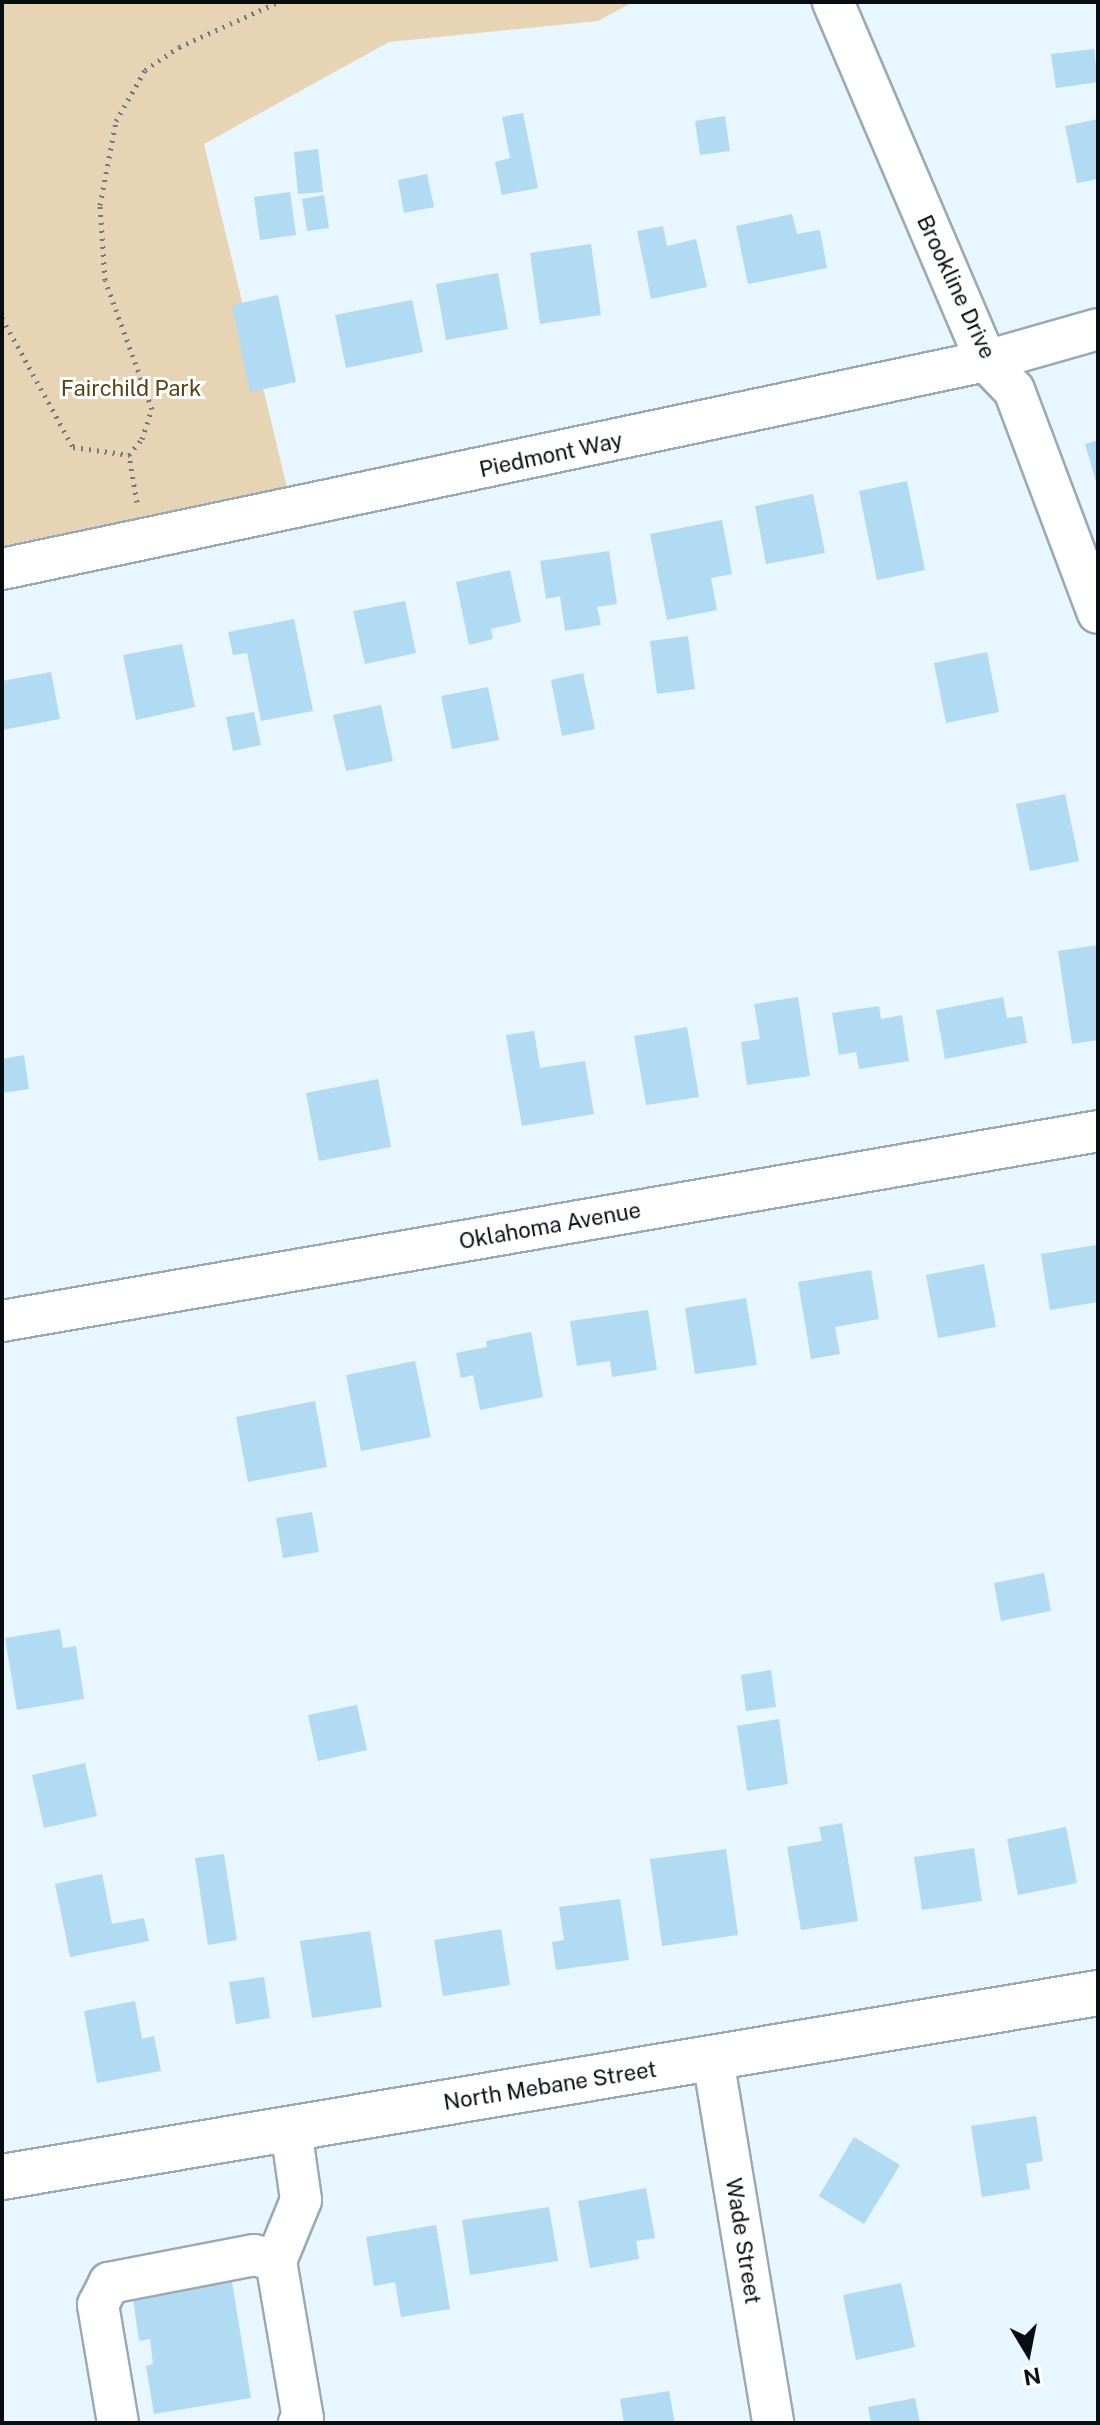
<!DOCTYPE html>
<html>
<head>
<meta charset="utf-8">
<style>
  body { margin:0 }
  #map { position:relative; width:1100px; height:2425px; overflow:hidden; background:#e8f6ff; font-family:"Public Sans",sans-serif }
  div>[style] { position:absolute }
  .green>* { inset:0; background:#e7d4b5 }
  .building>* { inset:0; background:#b1daf3 }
  .path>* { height:5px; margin-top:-2.5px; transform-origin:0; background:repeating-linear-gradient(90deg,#717a81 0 2px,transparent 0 8px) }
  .roads { filter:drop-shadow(2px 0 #99aab4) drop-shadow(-2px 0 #99aab4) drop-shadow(0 2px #99aab4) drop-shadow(0 -2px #99aab4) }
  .minor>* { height:40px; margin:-20px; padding:0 20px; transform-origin:20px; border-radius:20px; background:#fff }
  .major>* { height:44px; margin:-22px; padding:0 22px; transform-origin:22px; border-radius:22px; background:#fff }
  span { translate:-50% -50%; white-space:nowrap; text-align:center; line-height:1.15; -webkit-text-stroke:6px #fff; paint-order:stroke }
  .street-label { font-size:22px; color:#070d11 }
  .park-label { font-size:22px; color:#594115 }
  .frame { position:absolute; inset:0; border:4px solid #070d11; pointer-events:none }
  .north { position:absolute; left:988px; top:2313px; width:80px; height:80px; -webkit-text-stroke:6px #fff; paint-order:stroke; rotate:170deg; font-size:22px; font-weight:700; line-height:32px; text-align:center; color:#070d11 }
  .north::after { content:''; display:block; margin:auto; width:28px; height:36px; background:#070d11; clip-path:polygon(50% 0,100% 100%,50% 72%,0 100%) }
</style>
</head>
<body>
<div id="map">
  <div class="green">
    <div style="clip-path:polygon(2px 2px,633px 2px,598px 21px,389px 42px,204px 144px,287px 487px,2px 546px)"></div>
  </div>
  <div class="building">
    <div style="clip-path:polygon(1094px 49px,1098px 82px,1056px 88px,1051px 54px)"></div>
    <div style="clip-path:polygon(523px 113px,538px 188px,502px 195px,495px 162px,510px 158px,502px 117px)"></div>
    <div style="clip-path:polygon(725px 116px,730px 151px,700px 155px,695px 121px)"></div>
    <div style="clip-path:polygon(1098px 119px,1098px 179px,1077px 183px,1065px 126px)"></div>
    <div style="clip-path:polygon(318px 149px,323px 192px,298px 194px,294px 152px)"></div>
    <div style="clip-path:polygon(427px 174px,434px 207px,404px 213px,398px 180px)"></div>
    <div style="clip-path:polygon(290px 192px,296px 235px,260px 240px,254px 197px)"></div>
    <div style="clip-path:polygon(324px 195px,329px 228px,307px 231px,302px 199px)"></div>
    <div style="clip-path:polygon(792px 214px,797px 234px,820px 230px,827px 268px,748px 284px,736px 226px)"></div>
    <div style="clip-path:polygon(663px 226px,667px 246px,696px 239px,707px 287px,651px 299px,637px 231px)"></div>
    <div style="clip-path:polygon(591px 244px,601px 315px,540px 324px,530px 253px)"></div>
    <div style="clip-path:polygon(498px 273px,508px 329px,446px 340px,436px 284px)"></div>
    <div style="clip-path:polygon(278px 295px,296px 382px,250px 392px,232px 305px)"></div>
    <div style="clip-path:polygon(412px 300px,423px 352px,346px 368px,335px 315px)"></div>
    <div style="clip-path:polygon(1098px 440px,1098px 485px,1097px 485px,1085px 444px)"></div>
    <div style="clip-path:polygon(907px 481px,925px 570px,877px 580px,859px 491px)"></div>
    <div style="clip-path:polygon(813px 494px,825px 553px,766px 564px,755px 506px)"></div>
    <div style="clip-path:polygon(722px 520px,732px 574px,711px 578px,717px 610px,667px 620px,650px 534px)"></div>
    <div style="clip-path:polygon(609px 551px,617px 604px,597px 607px,601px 625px,565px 631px,560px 596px,546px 599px,540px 561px)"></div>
    <div style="clip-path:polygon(510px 570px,521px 622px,491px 629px,493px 639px,469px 645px,456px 582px)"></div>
    <div style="clip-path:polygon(405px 601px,416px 653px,365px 664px,353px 611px)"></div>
    <div style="clip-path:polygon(294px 619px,313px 711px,261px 721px,247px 653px,233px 655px,228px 632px)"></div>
    <div style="clip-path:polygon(688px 636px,695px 689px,657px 694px,650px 641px)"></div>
    <div style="clip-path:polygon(182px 644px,195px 707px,136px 720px,123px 655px)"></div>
    <div style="clip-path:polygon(987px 652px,999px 712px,946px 723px,934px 663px)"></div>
    <div style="clip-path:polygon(51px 672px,60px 719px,2px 730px,2px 681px)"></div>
    <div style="clip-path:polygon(583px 673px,595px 729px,562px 736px,551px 680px)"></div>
    <div style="clip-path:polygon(488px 687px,499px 740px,452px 749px,441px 696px)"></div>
    <div style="clip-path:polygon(381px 705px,393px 761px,346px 771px,333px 715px)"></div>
    <div style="clip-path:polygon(254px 712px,261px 745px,233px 751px,226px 717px)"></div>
    <div style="clip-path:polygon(1065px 794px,1079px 861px,1030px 871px,1016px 804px)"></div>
    <div style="clip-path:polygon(1098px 945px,1098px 1040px,1072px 1044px,1058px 951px)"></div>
    <div style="clip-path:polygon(798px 997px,810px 1076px,747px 1085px,741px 1042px,760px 1039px,754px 1004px)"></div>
    <div style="clip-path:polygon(1003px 997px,1007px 1018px,1022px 1016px,1027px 1043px,945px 1059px,936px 1010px)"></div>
    <div style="clip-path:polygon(879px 1006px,881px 1019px,902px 1015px,909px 1061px,859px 1069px,856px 1052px,839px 1055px,832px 1013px)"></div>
    <div style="clip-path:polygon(687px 1027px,699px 1097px,646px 1105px,634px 1036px)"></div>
    <div style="clip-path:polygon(534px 1031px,540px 1068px,585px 1061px,594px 1114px,522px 1126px,506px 1035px)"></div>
    <div style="clip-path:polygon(24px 1055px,29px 1089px,2px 1093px,2px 1059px)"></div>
    <div style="clip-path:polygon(378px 1079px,391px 1147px,319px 1161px,306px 1093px)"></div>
    <div style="clip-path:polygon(1096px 1245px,1098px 1302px,1050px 1310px,1041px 1254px)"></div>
    <div style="clip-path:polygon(984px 1264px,996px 1327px,938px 1338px,926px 1275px)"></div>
    <div style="clip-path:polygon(871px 1270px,879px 1319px,835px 1327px,840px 1354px,811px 1359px,798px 1282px)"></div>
    <div style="clip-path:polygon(746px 1298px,757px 1365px,695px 1374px,685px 1308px)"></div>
    <div style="clip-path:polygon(648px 1310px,657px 1370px,612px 1377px,610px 1361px,577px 1366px,570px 1321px)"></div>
    <div style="clip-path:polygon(531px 1332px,543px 1397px,480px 1410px,473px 1375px,461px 1378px,456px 1353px,487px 1347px,486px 1341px)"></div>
    <div style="clip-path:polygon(415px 1361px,431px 1437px,361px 1451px,346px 1375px)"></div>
    <div style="clip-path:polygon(315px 1401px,327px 1467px,248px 1482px,236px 1417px)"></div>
    <div style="clip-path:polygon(312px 1512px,319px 1552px,283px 1558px,276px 1518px)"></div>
    <div style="clip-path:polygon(1044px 1573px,1051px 1611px,1001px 1621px,994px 1583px)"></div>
    <div style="clip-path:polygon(60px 1629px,63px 1648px,76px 1646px,84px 1699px,17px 1710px,5px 1638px)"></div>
    <div style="clip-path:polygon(771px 1670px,776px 1707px,746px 1711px,741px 1675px)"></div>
    <div style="clip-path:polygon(357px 1705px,367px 1750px,318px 1761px,308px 1715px)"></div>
    <div style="clip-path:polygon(779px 1719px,788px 1784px,747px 1791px,737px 1726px)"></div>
    <div style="clip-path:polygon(85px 1763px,97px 1816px,44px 1828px,32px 1775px)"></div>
    <div style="clip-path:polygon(842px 1823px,858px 1921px,801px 1930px,787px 1847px,822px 1841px,819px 1827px)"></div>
    <div style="clip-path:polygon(1066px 1827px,1077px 1883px,1018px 1895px,1007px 1839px)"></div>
    <div style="clip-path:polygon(974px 1848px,982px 1901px,922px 1910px,914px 1857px)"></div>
    <div style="clip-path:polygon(726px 1849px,738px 1935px,662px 1946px,650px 1859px)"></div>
    <div style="clip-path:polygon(224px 1854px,237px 1940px,208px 1945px,195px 1858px)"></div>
    <div style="clip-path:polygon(102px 1874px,112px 1924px,144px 1918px,149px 1941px,70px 1957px,55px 1884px)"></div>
    <div style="clip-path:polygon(620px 1899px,629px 1960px,556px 1970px,552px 1942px,564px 1940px,559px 1907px)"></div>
    <div style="clip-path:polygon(501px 1929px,510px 1985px,443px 1996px,434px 1940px)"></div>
    <div style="clip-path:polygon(370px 1931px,382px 2007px,312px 2018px,300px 1941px)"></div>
    <div style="clip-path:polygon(264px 1977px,270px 2018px,236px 2024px,229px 1982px)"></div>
    <div style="clip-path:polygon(135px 2001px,142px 2039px,154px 2036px,161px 2071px,97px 2083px,84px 2011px)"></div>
    <div style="clip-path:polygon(1036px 2116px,1043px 2161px,1026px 2164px,1030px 2189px,982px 2197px,971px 2126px)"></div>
    <div style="clip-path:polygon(854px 2137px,900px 2165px,864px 2224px,819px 2196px)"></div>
    <div style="clip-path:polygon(646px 2188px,655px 2238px,636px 2241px,639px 2259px,590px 2268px,578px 2201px)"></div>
    <div style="clip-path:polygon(549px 2207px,558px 2261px,470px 2275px,462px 2220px)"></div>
    <div style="clip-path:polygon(436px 2225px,450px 2309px,401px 2317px,395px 2282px,374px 2286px,366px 2237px)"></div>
    <div style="clip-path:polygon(231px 2276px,251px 2398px,154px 2414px,146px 2366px,153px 2364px,150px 2339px,139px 2341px,132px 2292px)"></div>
    <div style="clip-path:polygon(901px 2283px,915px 2347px,856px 2360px,843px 2295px)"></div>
    <div style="clip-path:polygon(669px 2391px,675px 2423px,624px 2423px,620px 2399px)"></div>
    <div style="clip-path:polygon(915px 2398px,920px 2423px,871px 2423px,868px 2407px)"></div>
  </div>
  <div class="path">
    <div style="left:2px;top:318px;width:147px;rotate:61.2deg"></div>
    <div style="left:73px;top:447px;width:57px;rotate:8.1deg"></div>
    <div style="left:137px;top:502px;width:48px;rotate:-99.7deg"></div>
    <div style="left:129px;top:455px;width:21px;rotate:-51deg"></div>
    <div style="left:142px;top:439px;width:32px;rotate:-72deg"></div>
    <div style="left:152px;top:409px;width:137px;rotate:-110deg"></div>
    <div style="left:105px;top:280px;width:75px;rotate:-93.8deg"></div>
    <div style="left:100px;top:205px;width:86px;rotate:-79.2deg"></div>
    <div style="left:116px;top:121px;width:59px;rotate:-60.4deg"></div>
    <div style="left:145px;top:70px;width:41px;rotate:-34.1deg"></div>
    <div style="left:179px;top:47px;width:109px;rotate:-24.4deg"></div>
  </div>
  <div class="roads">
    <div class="minor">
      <div style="left:833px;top:2px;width:390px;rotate:66.9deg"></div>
      <div style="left:986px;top:361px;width:40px;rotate:46deg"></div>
      <div style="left:1014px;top:390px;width:238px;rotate:69.4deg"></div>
      <div style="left:2px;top:569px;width:1006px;rotate:-11.94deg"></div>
      <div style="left:986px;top:361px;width:116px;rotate:-15.9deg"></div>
      <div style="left:2px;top:1321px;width:1112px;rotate:-9.83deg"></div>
      <div style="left:713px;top:2059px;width:369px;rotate:80.6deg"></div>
      <div style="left:276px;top:2261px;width:66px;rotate:-67.7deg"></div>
      <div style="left:301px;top:2200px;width:72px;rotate:-98deg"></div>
      <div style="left:118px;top:2423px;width:120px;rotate:-99.6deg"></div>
      <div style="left:98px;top:2305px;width:25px;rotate:-63deg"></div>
      <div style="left:109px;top:2283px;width:148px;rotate:-10.9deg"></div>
      <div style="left:254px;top:2255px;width:23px;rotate:15deg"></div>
      <div style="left:276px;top:2261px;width:160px;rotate:80.3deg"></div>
      <div style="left:303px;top:2419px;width:6px;rotate:135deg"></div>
    </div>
    <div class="major">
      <div style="left:2px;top:2177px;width:1111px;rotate:-9.53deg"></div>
    </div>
  </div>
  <div class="street-label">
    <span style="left:956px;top:287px;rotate:65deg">Brookline Drive</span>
    <span style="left:551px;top:455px;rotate:-12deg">Piedmont Way</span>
    <span style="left:550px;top:1226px;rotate:-10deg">Oklahoma Avenue</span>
    <span style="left:550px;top:2086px;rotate:-9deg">North Mebane Street</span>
    <span style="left:743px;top:2241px;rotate:81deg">Wade Street</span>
  </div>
  <div class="park-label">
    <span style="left:131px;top:389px">Fairchild Park</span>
  </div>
  <div class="frame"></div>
  <div class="north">N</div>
</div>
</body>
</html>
